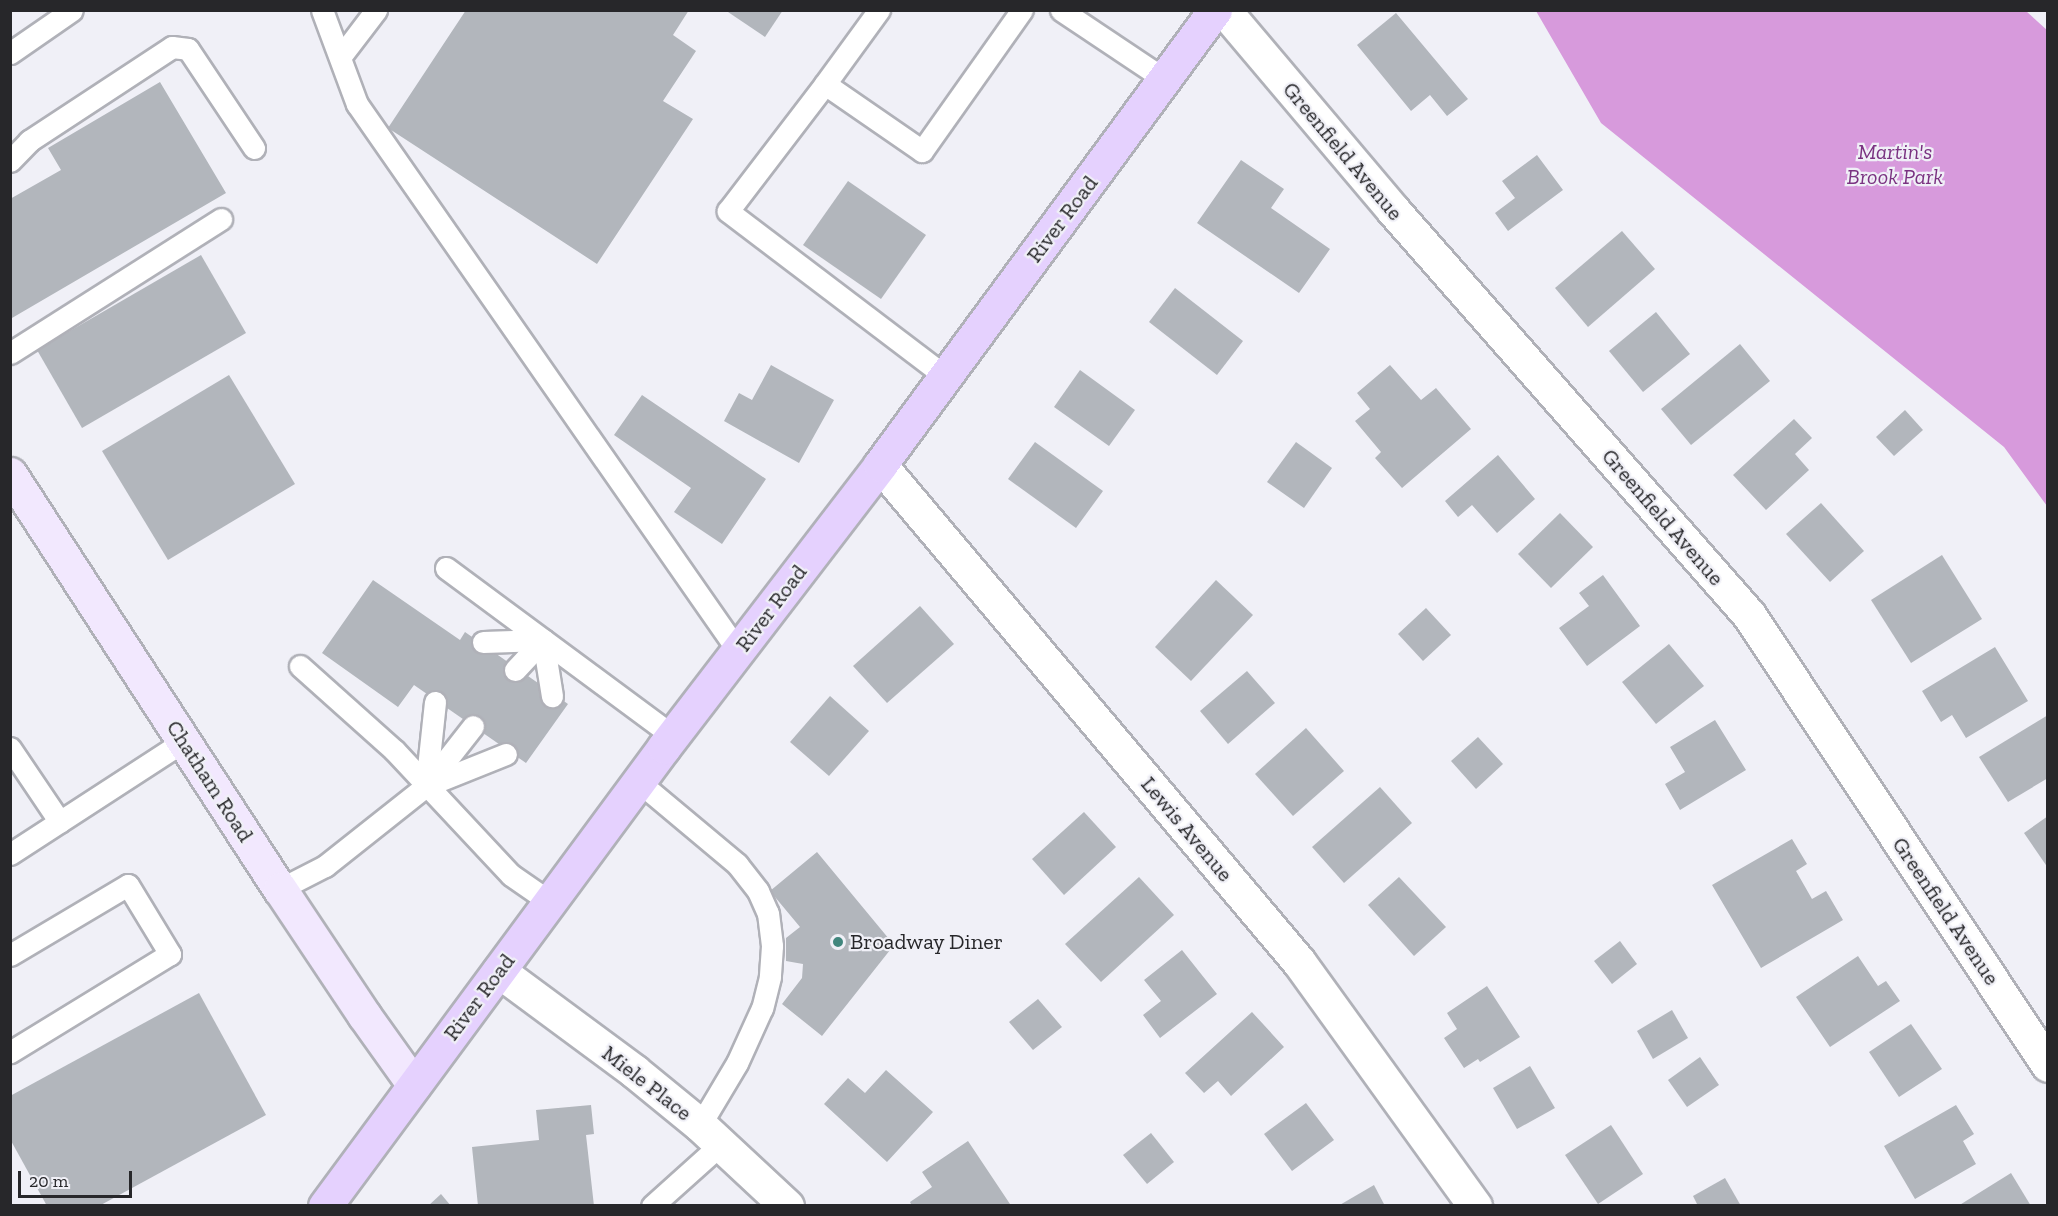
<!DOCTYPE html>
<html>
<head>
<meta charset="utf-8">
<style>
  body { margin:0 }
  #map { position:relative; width:2058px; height:1216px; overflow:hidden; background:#f0f0f7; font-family:"Zilla Slab",serif }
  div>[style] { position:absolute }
  .forest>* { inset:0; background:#d79adc }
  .building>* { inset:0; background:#b2b6bc }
  .roads { filter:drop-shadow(2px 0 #b0b1b8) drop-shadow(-2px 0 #b0b1b8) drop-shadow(0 2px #b0b1b8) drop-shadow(0 -2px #b0b1b8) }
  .lane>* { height:21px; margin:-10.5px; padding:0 10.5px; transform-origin:10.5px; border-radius:10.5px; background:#fff }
  .street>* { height:33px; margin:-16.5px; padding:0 16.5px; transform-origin:16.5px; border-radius:16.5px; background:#fff }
  .secondary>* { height:33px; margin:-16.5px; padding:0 16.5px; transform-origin:16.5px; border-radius:16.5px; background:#f2e8fe }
  .primary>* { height:33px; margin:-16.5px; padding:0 16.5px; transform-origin:16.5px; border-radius:16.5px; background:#e5d1fe }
  .dots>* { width:16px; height:16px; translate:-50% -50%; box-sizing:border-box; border:3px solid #f0f0f7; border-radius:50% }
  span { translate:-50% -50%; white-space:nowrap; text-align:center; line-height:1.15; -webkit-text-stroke:4.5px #f0f0f7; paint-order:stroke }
  .street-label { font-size:22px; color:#27272a }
  .park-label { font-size:22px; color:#7a3281; font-style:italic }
  .poi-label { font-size:22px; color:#27272a }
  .left { translate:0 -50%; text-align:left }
  .frame { position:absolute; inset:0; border:12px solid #27272a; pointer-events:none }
  .scale { position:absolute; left:18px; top:1171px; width:114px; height:27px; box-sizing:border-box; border:3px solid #27272a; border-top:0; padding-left:8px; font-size:18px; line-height:21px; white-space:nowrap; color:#27272a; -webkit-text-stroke:4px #f0f0f7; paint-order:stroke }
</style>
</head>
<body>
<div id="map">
  <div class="forest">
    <div style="clip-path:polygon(2026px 11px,2048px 31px,2047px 506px,2004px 447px,1601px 123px,1536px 11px)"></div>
  </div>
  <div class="building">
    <div style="clip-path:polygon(466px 10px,689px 10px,673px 35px,696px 51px,663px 101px,693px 119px,597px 264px,388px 128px)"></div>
    <div style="clip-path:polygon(725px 10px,783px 10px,765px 37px)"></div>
    <div style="clip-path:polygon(1396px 13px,1468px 99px,1447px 116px,1430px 95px,1411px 111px,1357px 45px)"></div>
    <div style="clip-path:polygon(160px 82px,226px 193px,12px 318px,10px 199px,61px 170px,48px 148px)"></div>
    <div style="clip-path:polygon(1537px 155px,1563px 190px,1508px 231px,1495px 213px,1515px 198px,1502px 181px)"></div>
    <div style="clip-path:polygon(1241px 160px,1284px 189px,1271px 208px,1330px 249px,1299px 293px,1197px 223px)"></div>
    <div style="clip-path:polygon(848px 181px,926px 235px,881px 299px,803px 245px)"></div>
    <div style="clip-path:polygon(1622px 231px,1655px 269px,1588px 327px,1555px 288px)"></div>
    <div style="clip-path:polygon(201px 255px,246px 333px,82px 428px,37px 350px)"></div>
    <div style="clip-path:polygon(1175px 288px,1243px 341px,1217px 375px,1149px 322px)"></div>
    <div style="clip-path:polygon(1656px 312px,1690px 354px,1643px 392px,1609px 351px)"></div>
    <div style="clip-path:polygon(1740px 344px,1770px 381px,1691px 445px,1661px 409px)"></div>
    <div style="clip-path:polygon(771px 365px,834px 400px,799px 463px,724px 421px,739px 393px,752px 400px)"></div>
    <div style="clip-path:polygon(1390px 365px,1421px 400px,1436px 388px,1471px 429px,1402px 488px,1375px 458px,1381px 452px,1355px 421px,1370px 409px,1357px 393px)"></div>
    <div style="clip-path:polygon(1080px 370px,1135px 410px,1109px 446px,1054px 407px)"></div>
    <div style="clip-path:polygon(229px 375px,295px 484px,168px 560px,102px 451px)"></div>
    <div style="clip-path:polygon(642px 395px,766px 479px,722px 544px,674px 512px,691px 488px,614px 435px)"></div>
    <div style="clip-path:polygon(1905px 410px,1923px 430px,1894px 456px,1876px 437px)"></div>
    <div style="clip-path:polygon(1794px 419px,1812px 438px,1795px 454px,1809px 470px,1766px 510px,1733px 475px)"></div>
    <div style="clip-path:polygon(1035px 442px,1103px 491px,1076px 528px,1008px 479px)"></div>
    <div style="clip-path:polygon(1296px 442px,1332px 468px,1304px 508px,1267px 482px)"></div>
    <div style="clip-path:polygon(1498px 455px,1535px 499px,1497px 533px,1472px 505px,1458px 517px,1445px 501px)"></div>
    <div style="clip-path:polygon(1821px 503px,1864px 551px,1830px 582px,1786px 534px)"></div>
    <div style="clip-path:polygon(1560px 513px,1593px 547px,1551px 588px,1518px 554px)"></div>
    <div style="clip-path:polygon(1942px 555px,1982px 619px,1911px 663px,1871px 600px)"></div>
    <div style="clip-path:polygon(1603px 575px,1640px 626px,1587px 666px,1559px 628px,1589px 606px,1579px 593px)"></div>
    <div style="clip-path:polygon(373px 580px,460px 640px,465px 632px,568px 704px,526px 763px,414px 685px,398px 707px,322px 653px)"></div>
    <div style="clip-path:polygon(1216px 580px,1253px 615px,1191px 681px,1155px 647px)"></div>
    <div style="clip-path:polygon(920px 606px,954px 644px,887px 703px,853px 666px)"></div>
    <div style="clip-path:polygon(1426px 608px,1451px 635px,1423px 661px,1398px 634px)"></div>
    <div style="clip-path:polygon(1669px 644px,1704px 686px,1656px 724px,1622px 682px)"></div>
    <div style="clip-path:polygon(1995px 647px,2028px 701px,1966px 738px,1952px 715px,1941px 722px,1922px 691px)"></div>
    <div style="clip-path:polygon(1247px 671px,1275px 703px,1228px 744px,1200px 711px)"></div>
    <div style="clip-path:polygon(830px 696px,869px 731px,829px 776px,790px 742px)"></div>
    <div style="clip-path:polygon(2048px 715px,2048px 778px,2008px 802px,1979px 757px)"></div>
    <div style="clip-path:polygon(1715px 720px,1746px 770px,1680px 810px,1665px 784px,1685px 772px,1670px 747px)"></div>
    <div style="clip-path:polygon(1306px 728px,1344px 771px,1293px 816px,1255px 774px)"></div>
    <div style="clip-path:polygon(1478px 737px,1503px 764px,1476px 789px,1451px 761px)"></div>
    <div style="clip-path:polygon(1380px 787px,1412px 823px,1344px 883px,1312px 847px)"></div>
    <div style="clip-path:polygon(1084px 812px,1116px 847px,1064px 895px,1032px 859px)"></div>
    <div style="clip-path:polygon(2048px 816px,2048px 868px,2024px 833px)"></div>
    <div style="clip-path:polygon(1792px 839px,1807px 864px,1796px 871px,1812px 899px,1826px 891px,1843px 920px,1761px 968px,1712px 885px)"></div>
    <div style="clip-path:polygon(817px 852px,894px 945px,822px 1036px,782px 1004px,802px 978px,803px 964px,786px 961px,786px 938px,800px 927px,770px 891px)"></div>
    <div style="clip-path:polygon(1139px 877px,1174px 915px,1101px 982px,1065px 944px)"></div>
    <div style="clip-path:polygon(1399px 877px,1446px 927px,1414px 956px,1368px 905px)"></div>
    <div style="clip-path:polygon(1620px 941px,1637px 964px,1612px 984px,1594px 961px)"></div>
    <div style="clip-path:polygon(1182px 950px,1217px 994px,1160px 1038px,1143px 1015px,1161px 1001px,1144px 980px)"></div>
    <div style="clip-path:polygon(1858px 956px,1878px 986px,1886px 981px,1900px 1001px,1830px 1047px,1796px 997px)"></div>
    <div style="clip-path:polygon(1487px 986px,1520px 1037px,1480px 1062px,1478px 1059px,1464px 1068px,1444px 1038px,1457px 1029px,1447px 1013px)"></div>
    <div style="clip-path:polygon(199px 993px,266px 1115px,99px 1206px,47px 1206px,10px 1139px,10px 1096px)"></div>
    <div style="clip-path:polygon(1038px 999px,1062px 1027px,1033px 1050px,1009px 1022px)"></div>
    <div style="clip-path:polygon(1672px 1010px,1688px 1038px,1653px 1059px,1637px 1031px)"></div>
    <div style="clip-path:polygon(1252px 1012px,1284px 1047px,1231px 1096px,1218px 1081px,1204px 1093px,1185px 1073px)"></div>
    <div style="clip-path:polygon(1911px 1024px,1942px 1069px,1899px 1097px,1869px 1052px)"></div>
    <div style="clip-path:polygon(1700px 1057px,1719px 1085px,1687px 1107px,1668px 1080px)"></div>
    <div style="clip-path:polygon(1530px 1066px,1555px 1108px,1517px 1129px,1493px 1088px)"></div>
    <div style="clip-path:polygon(886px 1070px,933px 1112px,887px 1162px,824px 1104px,848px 1078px,865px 1093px)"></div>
    <div style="clip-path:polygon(1306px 1103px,1334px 1140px,1292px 1171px,1264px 1134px)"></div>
    <div style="clip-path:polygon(591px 1105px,594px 1134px,586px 1135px,594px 1206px,478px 1206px,472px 1147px,539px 1140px,536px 1110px)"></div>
    <div style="clip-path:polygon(1956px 1105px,1974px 1134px,1963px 1141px,1976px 1164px,1915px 1199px,1884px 1146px)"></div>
    <div style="clip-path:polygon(1611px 1125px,1643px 1174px,1598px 1204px,1565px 1155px)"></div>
    <div style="clip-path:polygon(1151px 1133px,1174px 1162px,1147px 1184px,1123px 1155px)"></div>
    <div style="clip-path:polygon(968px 1141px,1010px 1204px,912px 1206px,910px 1202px,932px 1187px,922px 1172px)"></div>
    <div style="clip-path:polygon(2011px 1173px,2031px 1206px,1958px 1206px)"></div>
    <div style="clip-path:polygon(1725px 1178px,1741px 1206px,1698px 1206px,1693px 1196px)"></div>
    <div style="clip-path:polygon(1374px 1185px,1385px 1206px,1338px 1206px)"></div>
    <div style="clip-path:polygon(441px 1194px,451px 1206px,428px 1206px)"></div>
  </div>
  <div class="roads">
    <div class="lane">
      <div style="left:322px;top:10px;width:100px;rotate:69.6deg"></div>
      <div style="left:357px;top:104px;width:667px;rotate:55.14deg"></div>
      <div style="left:1061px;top:10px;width:124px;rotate:33.8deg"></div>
      <div style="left:10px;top:53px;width:75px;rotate:-34.7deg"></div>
      <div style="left:341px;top:56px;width:58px;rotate:-52.7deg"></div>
      <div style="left:825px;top:84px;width:92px;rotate:-53.9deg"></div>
      <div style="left:10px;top:161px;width:28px;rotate:-46deg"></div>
      <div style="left:29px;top:141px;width:171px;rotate:-33.3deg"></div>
      <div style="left:172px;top:47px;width:16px;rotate:7deg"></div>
      <div style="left:188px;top:49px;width:119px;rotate:56.3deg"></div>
      <div style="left:10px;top:353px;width:250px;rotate:-32.4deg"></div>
      <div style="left:945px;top:376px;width:273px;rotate:-142.8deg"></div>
      <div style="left:728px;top:211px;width:160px;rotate:-52.6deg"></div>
      <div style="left:825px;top:84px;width:118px;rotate:34.6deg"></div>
      <div style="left:922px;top:151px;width:173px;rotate:-54.7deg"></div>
      <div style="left:446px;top:568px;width:282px;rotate:36.5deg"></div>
      <div style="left:483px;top:642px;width:60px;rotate:-1.9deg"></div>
      <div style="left:543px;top:640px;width:57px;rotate:80.9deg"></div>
      <div style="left:300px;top:666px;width:126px;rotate:41.8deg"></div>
      <div style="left:394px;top:750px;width:171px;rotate:46.9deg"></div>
      <div style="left:511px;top:875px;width:47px;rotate:34.7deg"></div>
      <div style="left:515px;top:670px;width:41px;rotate:-47deg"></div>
      <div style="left:435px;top:702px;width:84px;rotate:96.1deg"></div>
      <div style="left:426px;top:786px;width:86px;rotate:-21.8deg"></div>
      <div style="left:10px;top:748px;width:89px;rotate:56deg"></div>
      <div style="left:639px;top:782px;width:128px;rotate:39.9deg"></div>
      <div style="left:737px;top:864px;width:34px;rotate:52deg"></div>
      <div style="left:758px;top:891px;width:24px;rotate:66deg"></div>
      <div style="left:768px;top:913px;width:33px;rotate:83deg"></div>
      <div style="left:772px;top:946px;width:31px;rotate:94deg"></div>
      <div style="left:770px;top:977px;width:32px;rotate:104deg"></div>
      <div style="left:762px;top:1008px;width:60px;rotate:114.4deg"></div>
      <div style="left:737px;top:1063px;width:72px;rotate:120.8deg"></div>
      <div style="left:10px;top:854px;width:207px;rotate:-33deg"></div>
      <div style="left:280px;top:889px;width:51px;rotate:-27.1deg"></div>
      <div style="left:325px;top:866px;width:129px;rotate:-38.4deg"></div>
      <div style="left:426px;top:786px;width:76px;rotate:-51.9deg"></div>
      <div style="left:10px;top:955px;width:137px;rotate:-30.7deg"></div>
      <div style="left:128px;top:885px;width:81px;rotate:58.7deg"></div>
      <div style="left:170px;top:954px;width:188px;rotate:148.5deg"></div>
      <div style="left:652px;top:1206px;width:93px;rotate:-41.9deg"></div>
    </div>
    <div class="street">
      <div style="left:1224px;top:10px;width:262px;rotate:49.8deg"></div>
      <div style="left:1393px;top:210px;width:539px;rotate:48.68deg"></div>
      <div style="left:1749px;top:615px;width:540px;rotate:56.4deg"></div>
      <div style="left:880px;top:465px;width:650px;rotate:49.87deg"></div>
      <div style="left:1299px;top:962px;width:301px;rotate:54.2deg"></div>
      <div style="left:499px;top:971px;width:168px;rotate:36.5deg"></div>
      <div style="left:634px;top:1071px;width:85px;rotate:39.3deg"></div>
      <div style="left:700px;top:1125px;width:119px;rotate:43deg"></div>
    </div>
    <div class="secondary">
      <div style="left:10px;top:474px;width:495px;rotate:57deg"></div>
      <div style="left:280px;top:889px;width:151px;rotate:56.3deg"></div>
      <div style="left:364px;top:1015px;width:86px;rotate:54.5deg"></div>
    </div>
    <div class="primary">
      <div style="left:325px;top:1206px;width:571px;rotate:-53.55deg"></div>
      <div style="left:664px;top:747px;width:355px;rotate:-52.5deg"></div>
      <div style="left:880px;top:465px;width:565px;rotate:-53.64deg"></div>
    </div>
  </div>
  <div class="dots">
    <div style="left:838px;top:942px;background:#41867d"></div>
  </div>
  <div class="street-label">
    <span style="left:1343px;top:151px;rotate:50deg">Greenfield Avenue</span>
    <span style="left:1062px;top:219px;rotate:-53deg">River Road</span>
    <span style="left:1663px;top:517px;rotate:49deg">Greenfield Avenue</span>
    <span style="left:771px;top:608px;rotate:-53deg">River Road</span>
    <span style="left:210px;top:781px;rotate:57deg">Chatham Road</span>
    <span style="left:1187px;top:829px;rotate:50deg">Lewis Avenue</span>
    <span style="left:1946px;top:911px;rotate:56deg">Greenfield Avenue</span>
    <span style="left:479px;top:997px;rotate:-53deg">River Road</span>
    <span style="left:647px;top:1083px;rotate:38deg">Miele Place</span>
  </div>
  <div class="park-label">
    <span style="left:1895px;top:164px">Martin's<br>Brook Park</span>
  </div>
  <div class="poi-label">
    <span class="left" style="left:850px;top:942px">Broadway Diner</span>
  </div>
  <div class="frame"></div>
  <div class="scale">20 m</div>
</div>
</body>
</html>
